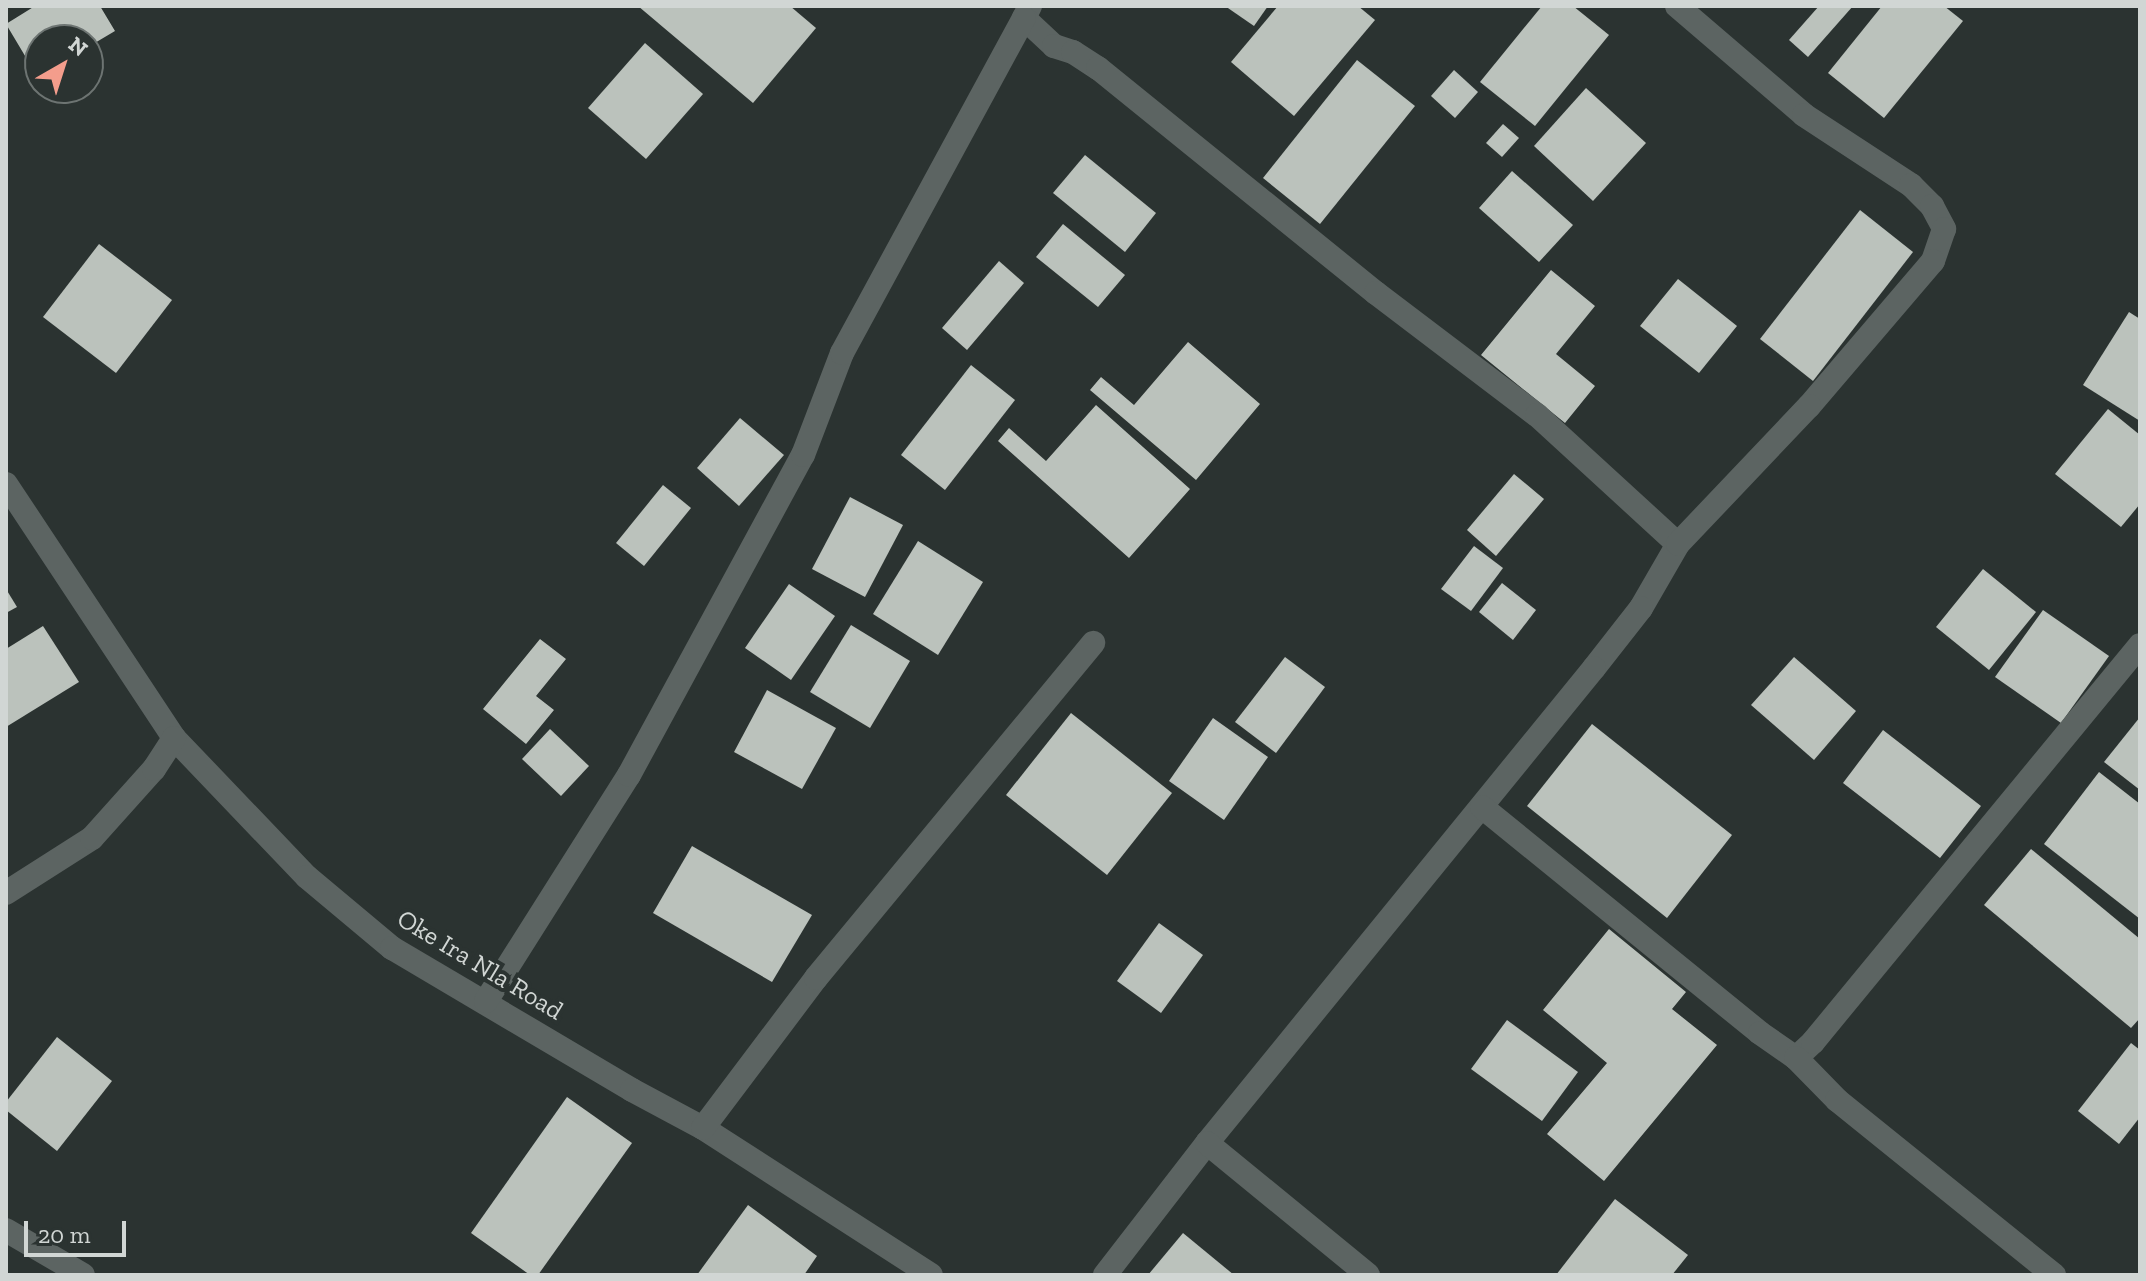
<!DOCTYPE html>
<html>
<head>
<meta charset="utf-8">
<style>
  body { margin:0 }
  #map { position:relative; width:2146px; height:1281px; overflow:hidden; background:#2b3331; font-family:"Zilla Slab",serif }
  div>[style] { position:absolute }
  .building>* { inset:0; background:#bbc2bc }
  .minor>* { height:24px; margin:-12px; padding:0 12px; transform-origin:12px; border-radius:12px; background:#5c6462 }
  span { translate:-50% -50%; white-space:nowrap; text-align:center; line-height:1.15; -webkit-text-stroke:8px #2b3331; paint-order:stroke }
  .street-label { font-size:26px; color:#d1d6d4 }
  .frame { position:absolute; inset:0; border:8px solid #d1d6d4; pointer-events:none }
  .north { position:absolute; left:24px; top:24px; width:80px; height:80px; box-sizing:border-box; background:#2b3331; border:2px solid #6d7472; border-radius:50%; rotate:39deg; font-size:22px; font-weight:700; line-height:32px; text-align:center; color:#d1d6d4 }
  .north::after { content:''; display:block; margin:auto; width:28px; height:36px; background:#f49d8c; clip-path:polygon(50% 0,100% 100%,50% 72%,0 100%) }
  .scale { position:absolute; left:24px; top:1221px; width:102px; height:36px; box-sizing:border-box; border:4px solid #d1d6d4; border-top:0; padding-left:10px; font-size:24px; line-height:28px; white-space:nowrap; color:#d1d6d4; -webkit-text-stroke:6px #2b3331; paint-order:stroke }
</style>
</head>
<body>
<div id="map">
  <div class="building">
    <div style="clip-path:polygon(35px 6px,100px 6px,115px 31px,88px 47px,88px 40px,40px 40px,40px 74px,37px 76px,6px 24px)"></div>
    <div style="clip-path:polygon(638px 6px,790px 6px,816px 28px,753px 103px)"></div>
    <div style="clip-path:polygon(1225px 6px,1268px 6px,1254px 26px)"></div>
    <div style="clip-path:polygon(1278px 6px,1358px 6px,1375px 20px,1294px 116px,1231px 62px)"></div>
    <div style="clip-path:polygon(1542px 6px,1573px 6px,1609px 35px,1535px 126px,1480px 82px)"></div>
    <div style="clip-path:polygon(1819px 6px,1853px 6px,1808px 57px,1789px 40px)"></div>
    <div style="clip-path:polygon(1882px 6px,1944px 6px,1963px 21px,1884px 118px,1828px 73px)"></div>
    <div style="clip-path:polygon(645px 43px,703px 94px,646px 159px,588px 108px)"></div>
    <div style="clip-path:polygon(1357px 60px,1415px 106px,1320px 224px,1263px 178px)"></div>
    <div style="clip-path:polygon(1454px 70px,1478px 92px,1455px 118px,1431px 96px)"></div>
    <div style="clip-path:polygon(1586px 88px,1646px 143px,1593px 201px,1534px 146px)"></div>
    <div style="clip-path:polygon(1503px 124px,1519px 138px,1502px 157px,1486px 143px)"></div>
    <div style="clip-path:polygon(1085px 155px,1156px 213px,1125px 252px,1053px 193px)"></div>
    <div style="clip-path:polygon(1512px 171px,1573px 225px,1539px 262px,1479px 208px)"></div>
    <div style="clip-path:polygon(1860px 210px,1913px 252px,1813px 381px,1760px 339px)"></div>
    <div style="clip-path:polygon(1063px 224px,1125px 275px,1098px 307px,1036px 257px)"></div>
    <div style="clip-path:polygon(99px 244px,172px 300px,116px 373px,43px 317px)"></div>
    <div style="clip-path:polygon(999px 261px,1024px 283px,967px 350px,942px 328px)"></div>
    <div style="clip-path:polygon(1551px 270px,1595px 306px,1556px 354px,1595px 386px,1565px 423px,1481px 355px)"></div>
    <div style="clip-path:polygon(1678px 279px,1737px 326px,1699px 373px,1640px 326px)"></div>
    <div style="clip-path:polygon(2129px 312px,2140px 319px,2140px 421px,2083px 385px)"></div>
    <div style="clip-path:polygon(1188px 342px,1260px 404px,1196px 480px,1090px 390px,1101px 377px,1134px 405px)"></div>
    <div style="clip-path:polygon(971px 365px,1015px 400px,945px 490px,901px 455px)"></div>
    <div style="clip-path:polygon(1096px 405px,1190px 489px,1129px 558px,998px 441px,1009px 428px,1046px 461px)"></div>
    <div style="clip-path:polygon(2108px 409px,2140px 435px,2140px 504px,2121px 527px,2055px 474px)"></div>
    <div style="clip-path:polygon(740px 418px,784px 455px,739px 506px,697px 468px)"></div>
    <div style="clip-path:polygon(1514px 474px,1544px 499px,1496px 556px,1467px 530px)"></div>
    <div style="clip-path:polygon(663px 485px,691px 508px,644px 566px,616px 543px)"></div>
    <div style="clip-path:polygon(850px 497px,903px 525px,865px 597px,812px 569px)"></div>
    <div style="clip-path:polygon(918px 541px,983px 582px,938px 655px,873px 614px)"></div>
    <div style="clip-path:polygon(1474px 546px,1503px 568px,1471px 611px,1441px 589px)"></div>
    <div style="clip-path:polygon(1983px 569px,2036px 612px,1989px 670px,1936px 627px)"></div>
    <div style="clip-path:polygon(1502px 583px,1536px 610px,1513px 640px,1479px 612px)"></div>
    <div style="clip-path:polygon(789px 584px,835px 616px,791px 680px,745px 648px)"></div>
    <div style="clip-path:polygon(6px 589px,17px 607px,6px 613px)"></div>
    <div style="clip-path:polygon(2043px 610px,2109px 656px,2061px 723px,1995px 677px)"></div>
    <div style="clip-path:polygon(851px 625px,910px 661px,870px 728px,810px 692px)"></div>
    <div style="clip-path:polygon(43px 626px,79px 682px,6px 727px,6px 649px)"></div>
    <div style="clip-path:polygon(540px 639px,566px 659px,536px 696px,554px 710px,526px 744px,483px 709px)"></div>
    <div style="clip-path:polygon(1285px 657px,1325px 687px,1276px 753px,1235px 722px)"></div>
    <div style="clip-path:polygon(1794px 657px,1856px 711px,1814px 760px,1751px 705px)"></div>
    <div style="clip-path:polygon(767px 690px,836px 728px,802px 789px,734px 752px)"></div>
    <div style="clip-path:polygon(1071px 713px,1172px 793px,1107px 875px,1006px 795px)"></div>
    <div style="clip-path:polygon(2140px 717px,2140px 790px,2104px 762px)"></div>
    <div style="clip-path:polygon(1213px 718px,1268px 757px,1224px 820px,1169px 781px)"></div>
    <div style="clip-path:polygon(1592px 724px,1732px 835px,1667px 918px,1527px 806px)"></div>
    <div style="clip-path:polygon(550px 729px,589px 766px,561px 796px,522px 759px)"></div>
    <div style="clip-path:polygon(1883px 730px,1981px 806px,1940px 858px,1843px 783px)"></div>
    <div style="clip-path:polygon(2099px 772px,2140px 804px,2140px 919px,2044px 844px)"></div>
    <div style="clip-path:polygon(692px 846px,812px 915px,772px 982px,653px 913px)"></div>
    <div style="clip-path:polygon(2031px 849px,2140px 939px,2140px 1018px,2131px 1028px,1984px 905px)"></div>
    <div style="clip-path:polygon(1159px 923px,1203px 955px,1161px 1013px,1117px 981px)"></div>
    <div style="clip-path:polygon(1609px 929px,1686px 992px,1672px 1009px,1717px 1045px,1604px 1181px,1547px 1134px,1607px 1063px,1543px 1010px)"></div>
    <div style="clip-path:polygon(1507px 1020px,1578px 1072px,1542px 1121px,1471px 1069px)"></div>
    <div style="clip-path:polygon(57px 1037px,112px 1081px,57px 1151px,6px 1110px,6px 1102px)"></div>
    <div style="clip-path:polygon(2131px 1043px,2140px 1050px,2140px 1117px,2119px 1144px,2078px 1111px)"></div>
    <div style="clip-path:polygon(567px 1097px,632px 1143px,538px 1275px,530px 1275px,471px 1233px)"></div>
    <div style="clip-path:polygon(1615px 1199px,1688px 1255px,1672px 1275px,1556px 1275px)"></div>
    <div style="clip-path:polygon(748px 1205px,817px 1256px,804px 1275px,697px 1275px)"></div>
    <div style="clip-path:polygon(1183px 1233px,1234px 1275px,1148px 1275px)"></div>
  </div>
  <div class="minor">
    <div style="left:1030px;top:6px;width:13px;rotate:117deg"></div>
    <div style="left:1024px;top:18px;width:41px;rotate:43deg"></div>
    <div style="left:1054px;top:46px;width:20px;rotate:18deg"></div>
    <div style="left:1073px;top:52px;width:30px;rotate:33deg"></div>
    <div style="left:1098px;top:68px;width:358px;rotate:39deg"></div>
    <div style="left:1376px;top:293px;width:202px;rotate:37.2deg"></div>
    <div style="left:1537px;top:415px;width:191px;rotate:42.5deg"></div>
    <div style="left:1678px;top:544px;width:74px;rotate:120deg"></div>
    <div style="left:1641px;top:608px;width:76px;rotate:128.1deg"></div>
    <div style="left:1594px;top:668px;width:613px;rotate:129.17deg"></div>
    <div style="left:1207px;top:1143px;width:167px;rotate:127.7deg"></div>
    <div style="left:1677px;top:6px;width:167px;rotate:40.6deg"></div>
    <div style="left:1804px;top:115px;width:128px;rotate:33.2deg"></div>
    <div style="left:1911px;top:185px;width:30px;rotate:45deg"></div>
    <div style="left:1932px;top:206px;width:26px;rotate:62deg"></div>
    <div style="left:1944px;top:229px;width:34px;rotate:109deg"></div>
    <div style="left:1933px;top:261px;width:191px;rotate:130.5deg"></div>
    <div style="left:1809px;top:406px;width:190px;rotate:133.5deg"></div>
    <div style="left:6px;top:484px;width:305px;rotate:56.5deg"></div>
    <div style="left:174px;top:738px;width:192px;rotate:46.3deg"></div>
    <div style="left:307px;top:877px;width:111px;rotate:39.9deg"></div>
    <div style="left:392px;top:948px;width:279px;rotate:30.6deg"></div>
    <div style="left:632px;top:1090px;width:81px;rotate:28.2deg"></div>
    <div style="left:703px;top:1128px;width:271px;rotate:32.8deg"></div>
    <div style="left:1482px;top:807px;width:358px;rotate:39.1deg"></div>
    <div style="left:1760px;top:1033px;width:44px;rotate:34.8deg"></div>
    <div style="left:1796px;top:1058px;width:23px;rotate:-43deg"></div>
    <div style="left:1813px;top:1042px;width:514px;rotate:-50.52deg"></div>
    <div style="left:6px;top:893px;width:102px;rotate:-32.6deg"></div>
    <div style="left:92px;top:838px;width:93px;rotate:-48.1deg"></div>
    <div style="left:154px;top:769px;width:37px;rotate:-57deg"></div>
    <div style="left:486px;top:1001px;width:267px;rotate:-57.7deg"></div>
    <div style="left:629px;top:775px;width:364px;rotate:-61.5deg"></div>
    <div style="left:803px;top:455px;width:109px;rotate:-69.1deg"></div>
    <div style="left:842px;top:353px;width:381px;rotate:-61.5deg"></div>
    <div style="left:1796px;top:1058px;width:59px;rotate:45.7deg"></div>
    <div style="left:1837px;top:1100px;width:279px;rotate:38.9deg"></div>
    <div style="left:703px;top:1128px;width:188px;rotate:-53deg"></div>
    <div style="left:816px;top:978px;width:435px;rotate:-50.4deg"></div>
    <div style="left:1207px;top:1143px;width:208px;rotate:39.3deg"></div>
    <div style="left:6px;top:1230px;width:89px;rotate:30.3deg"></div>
  </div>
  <div class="street-label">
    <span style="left:480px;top:965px;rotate:31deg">Oke Ira Nla Road</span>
  </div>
  <div class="frame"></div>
  <div class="north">N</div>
  <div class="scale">20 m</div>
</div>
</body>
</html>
